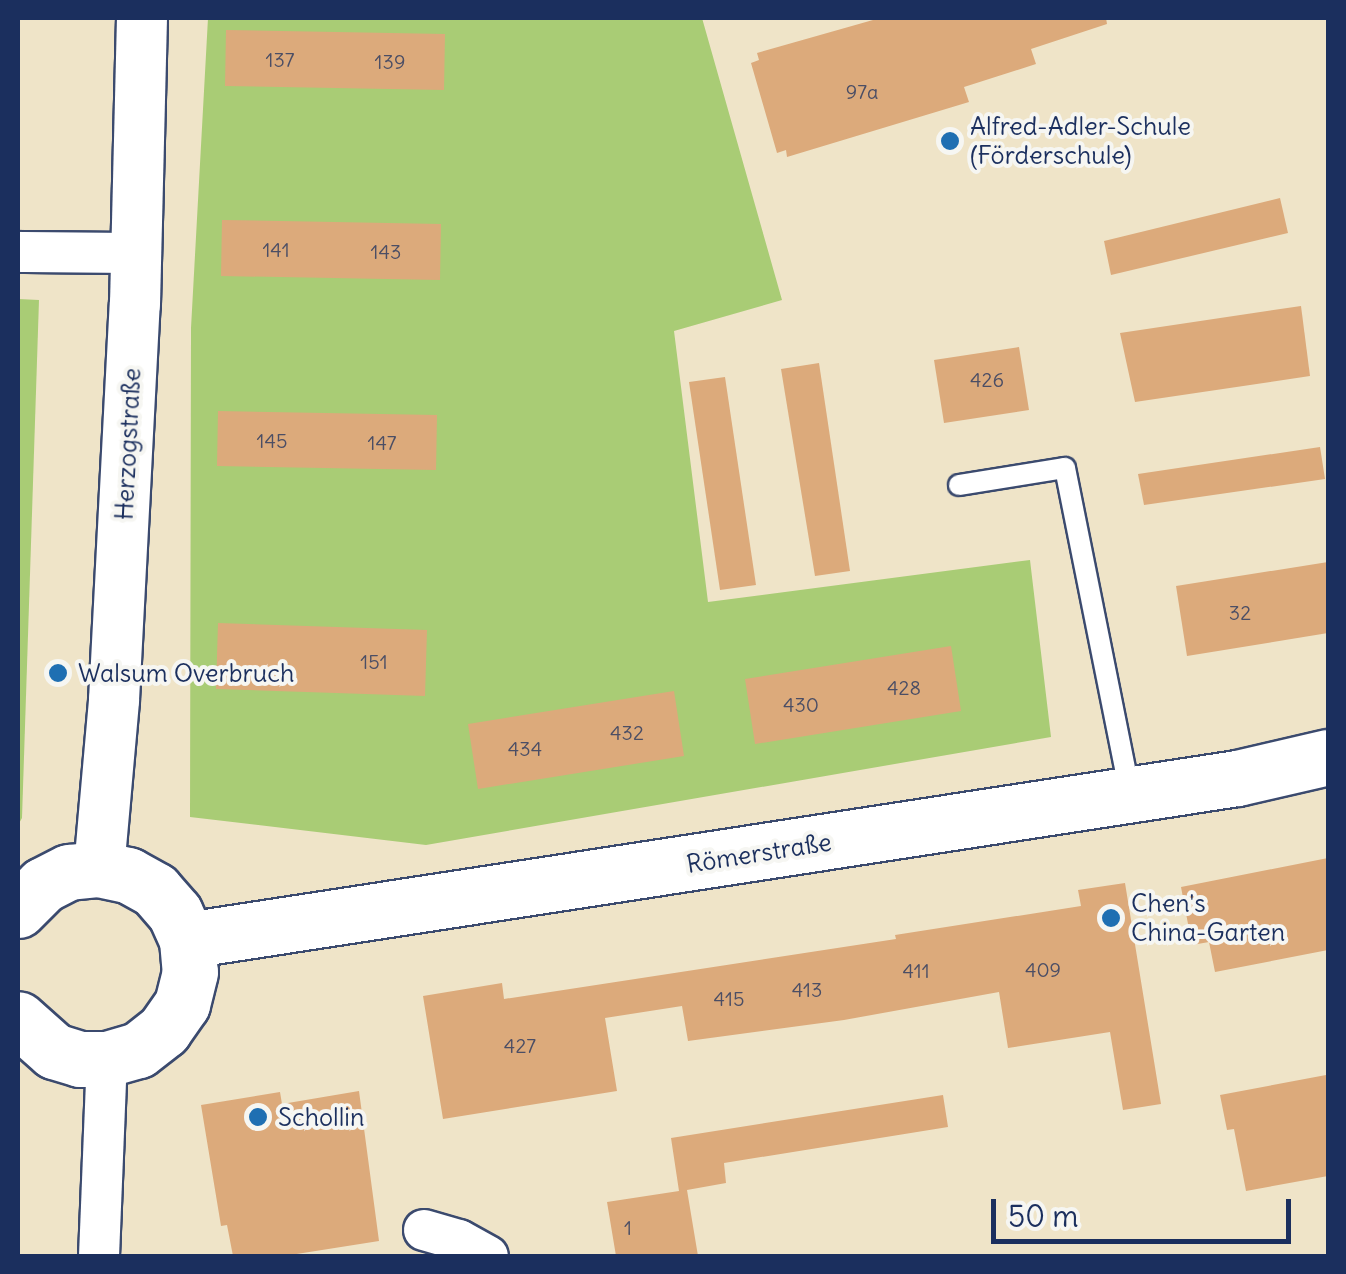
<!DOCTYPE html>
<html>
<head>
<meta charset="utf-8">
<style>
  body { margin:0 }
  #map { position:relative; width:1346px; height:1274px; overflow:hidden; background:#efe4c8; font-family:Delius,sans-serif }
  div>[style] { position:absolute }
  .green>* { inset:0; background:#a9cc75 }
  .building>* { inset:0; background:#dcaa7b }
  .roads { filter:drop-shadow(2px 0 #3b4a6e) drop-shadow(-2px 0 #3b4a6e) drop-shadow(0 2px #3b4a6e) drop-shadow(0 -2px #3b4a6e) }
  .service>* { height:20px; margin:-10px; padding:0 10px; transform-origin:10px; border-radius:10px; background:#fff }
  .minor>* { height:40px; margin:-20px; padding:0 20px; transform-origin:20px; border-radius:20px; background:#fff }
  .tertiary>* { height:50px; margin:-25px; padding:0 25px; transform-origin:25px; border-radius:25px; background:#fff }
  .secondary>* { height:55px; margin:-27.5px; padding:0 27.5px; transform-origin:27.5px; border-radius:27.5px; background:#fff }
  .dots>* { width:28px; height:28px; translate:-50% -50%; box-sizing:border-box; border:5px solid #f6f6f2; border-radius:50% }
  span { translate:-50% -50%; white-space:nowrap; text-align:center; line-height:1.15; -webkit-text-stroke:8px #f6f6f2; paint-order:stroke }
  .number-label { font-size:20px; color:#4b4e65 }
  .number-label span { -webkit-text-stroke-width:0 }
  .poi-label { font-size:25px; color:#1b2f5e }
  .left { translate:0 -50%; text-align:left }
  .street-label { font-size:25px; color:#1b2f5e }
  .frame { position:absolute; inset:0; border:20px solid #1b2f5e; pointer-events:none }
  .scale { position:absolute; left:991px; top:1199px; width:300px; height:45px; box-sizing:border-box; border:5px solid #1b2f5e; border-top:0; padding-left:12px; font-size:30px; line-height:35px; white-space:nowrap; color:#1b2f5e; -webkit-text-stroke:8px #f6f6f2; paint-order:stroke }
</style>
</head>
<body>
<div id="map">
  <div class="green">
    <div style="clip-path:polygon(208px 18px,702px 18px,782px 300px,674px 331px,708px 602px,1030px 560px,1051px 737px,426px 845px,190px 817px,191px 328px)"></div>
    <div style="clip-path:polygon(18px 299px,39px 300px,22px 818px,18px 825px)"></div>
  </div>
  <div class="building">
    <div style="clip-path:polygon(880px 18px,1106px 18px,1107px 24px,1031px 49px,1036px 64px,964px 87px,969px 102px,787px 157px,786px 150px,777px 153px,751px 63px,759px 60px,757px 53px)"></div>
    <div style="clip-path:polygon(226px 30px,445px 34px,444px 90px,225px 86px)"></div>
    <div style="clip-path:polygon(1280px 198px,1288px 233px,1111px 275px,1104px 241px)"></div>
    <div style="clip-path:polygon(222px 220px,441px 224px,440px 280px,221px 276px)"></div>
    <div style="clip-path:polygon(1301px 306px,1310px 376px,1135px 402px,1120px 333px)"></div>
    <div style="clip-path:polygon(1019px 347px,1029px 410px,944px 423px,934px 360px)"></div>
    <div style="clip-path:polygon(819px 363px,850px 571px,815px 576px,781px 369px)"></div>
    <div style="clip-path:polygon(725px 377px,756px 585px,720px 590px,689px 382px)"></div>
    <div style="clip-path:polygon(218px 411px,437px 415px,436px 470px,217px 466px)"></div>
    <div style="clip-path:polygon(1320px 447px,1325px 479px,1144px 505px,1138px 474px)"></div>
    <div style="clip-path:polygon(1328px 562px,1328px 633px,1187px 656px,1176px 586px)"></div>
    <div style="clip-path:polygon(218px 623px,427px 630px,425px 696px,216px 689px)"></div>
    <div style="clip-path:polygon(951px 646px,961px 711px,755px 744px,745px 679px)"></div>
    <div style="clip-path:polygon(674px 691px,684px 756px,478px 789px,468px 724px)"></div>
    <div style="clip-path:polygon(1328px 858px,1328px 950px,1215px 972px,1209px 942px,1192px 945px,1181px 887px)"></div>
    <div style="clip-path:polygon(1125px 883px,1161px 1104px,1123px 1110px,1110px 1032px,1008px 1048px,999px 992px,844px 1020px,688px 1041px,682px 1006px,605px 1018px,617px 1091px,443px 1119px,423px 996px,502px 983px,504px 999px,896px 939px,895px 935px,1081px 906px,1078px 890px)"></div>
    <div style="clip-path:polygon(1326px 1075px,1328px 1176px,1246px 1191px,1234px 1129px,1227px 1130px,1220px 1095px)"></div>
    <div style="clip-path:polygon(359px 1091px,379px 1241px,284px 1256px,233px 1256px,227px 1225px,221px 1226px,201px 1105px,280px 1092px,282px 1104px)"></div>
    <div style="clip-path:polygon(943px 1095px,948px 1127px,724px 1163px,726px 1183px,687px 1190px,698px 1256px,616px 1256px,607px 1202px,679px 1191px,671px 1138px)"></div>
  </div>
  <div class="roads">
    <div class="service">
      <div style="left:959px;top:485px;width:107px;rotate:-9.1deg"></div>
      <div style="left:1065px;top:468px;width:331px;rotate:78.7deg"></div>
    </div>
    <div class="minor">
      <div style="left:18px;top:252px;width:120px;rotate:0.5deg"></div>
      <div style="left:424px;top:1230px;width:36px;rotate:16deg"></div>
      <div style="left:459px;top:1240px;width:33px;rotate:29deg"></div>
      <div style="left:99px;top:1256px;width:197px;rotate:-87.7deg"></div>
    </div>
    <div class="tertiary">
      <div style="left:99px;top:869px;width:170px;rotate:-84.9deg"></div>
      <div style="left:114px;top:700px;width:397px;rotate:-87deg"></div>
      <div style="left:135px;top:304px;width:286px;rotate:-88.6deg"></div>
    </div>
    <div class="secondary">
      <div style="left:18px;top:910px;width:35px;rotate:-45deg"></div>
      <div style="left:43px;top:885px;width:29px;rotate:-27deg"></div>
      <div style="left:69px;top:872px;width:30px;rotate:-6deg"></div>
      <div style="left:99px;top:869px;width:30px;rotate:12deg"></div>
      <div style="left:128px;top:875px;width:31px;rotate:29deg"></div>
      <div style="left:155px;top:890px;width:30px;rotate:49deg"></div>
      <div style="left:175px;top:913px;width:30px;rotate:66deg"></div>
      <div style="left:187px;top:940px;width:32px;rotate:85deg"></div>
      <div style="left:190px;top:972px;width:33px;rotate:104deg"></div>
      <div style="left:182px;top:1004px;width:32px;rotate:125deg"></div>
      <div style="left:164px;top:1030px;width:33px;rotate:142deg"></div>
      <div style="left:138px;top:1050px;width:32px;rotate:164deg"></div>
      <div style="left:107px;top:1059px;width:27px;rotate:180deg"></div>
      <div style="left:80px;top:1059px;width:27px;rotate:-163deg"></div>
      <div style="left:54px;top:1051px;width:48px;rotate:-138.4deg"></div>
      <div style="left:187px;top:940px;width:1062px;rotate:-8.77deg"></div>
      <div style="left:1237px;top:778px;width:93px;rotate:-13deg"></div>
    </div>
  </div>
  <div class="dots">
    <div style="left:950px;top:141px;background:#1f6fb2"></div>
    <div style="left:58px;top:673px;background:#1f6fb2"></div>
    <div style="left:1111px;top:918px;background:#1f6fb2"></div>
    <div style="left:258px;top:1117px;background:#1f6fb2"></div>
  </div>
  <div class="number-label">
    <span style="left:280px;top:59px">137</span>
    <span style="left:390px;top:61px">139</span>
    <span style="left:862px;top:91px">97a</span>
    <span style="left:276px;top:249px">141</span>
    <span style="left:386px;top:251px">143</span>
    <span style="left:987px;top:379px">426</span>
    <span style="left:272px;top:440px">145</span>
    <span style="left:382px;top:442px">147</span>
    <span style="left:1240px;top:612px">32</span>
    <span style="left:374px;top:661px">151</span>
    <span style="left:904px;top:687px">428</span>
    <span style="left:801px;top:704px">430</span>
    <span style="left:627px;top:732px">432</span>
    <span style="left:525px;top:748px">434</span>
    <span style="left:1043px;top:969px">409</span>
    <span style="left:916px;top:970px">411</span>
    <span style="left:807px;top:989px">413</span>
    <span style="left:729px;top:998px">415</span>
    <span style="left:520px;top:1045px">427</span>
    <span style="left:628px;top:1227px">1</span>
  </div>
  <div class="poi-label">
    <span class="left" style="left:970px;top:141px">Alfred-Adler-Schule<br>(Förderschule)</span>
    <span class="left" style="left:78px;top:673px">Walsum Overbruch</span>
    <span class="left" style="left:1131px;top:918px">Chen's<br>China-Garten</span>
    <span class="left" style="left:278px;top:1117px">Schollin</span>
  </div>
  <div class="street-label">
    <span style="left:128px;top:444px;rotate:-87deg">Herzogstraße</span>
    <span style="left:759px;top:853px;rotate:-9deg">Römerstraße</span>
  </div>
  <div class="frame"></div>
  <div class="scale">50 m</div>
</div>
</body>
</html>
